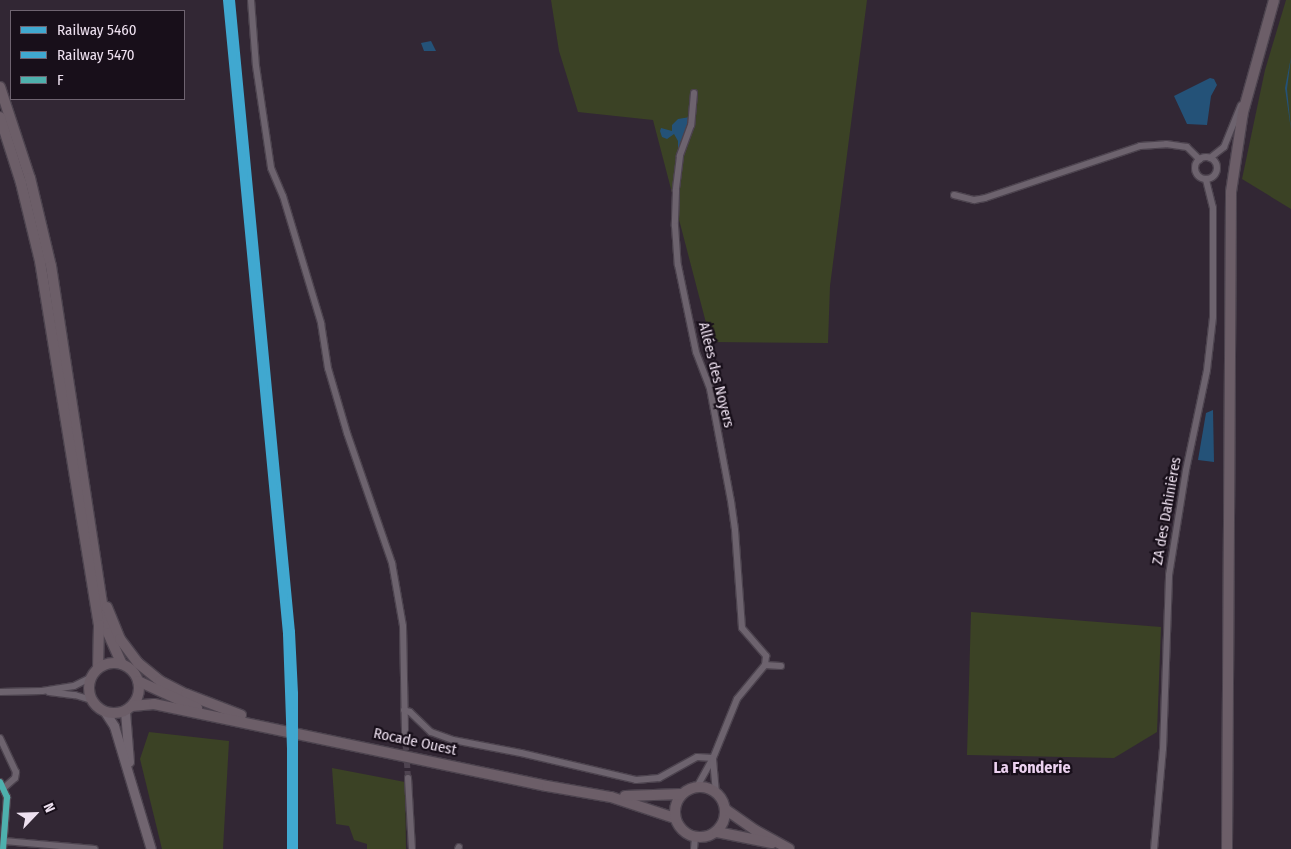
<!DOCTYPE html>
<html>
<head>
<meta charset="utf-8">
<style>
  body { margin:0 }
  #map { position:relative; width:1291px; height:849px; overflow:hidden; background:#322734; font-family:"Fira Sans Condensed",sans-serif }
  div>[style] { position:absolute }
  .green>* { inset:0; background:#3b4225 }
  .water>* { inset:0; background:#245278 }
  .street-tunnel>* { height:6px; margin-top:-3px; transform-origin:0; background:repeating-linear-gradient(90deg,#4e4350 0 6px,transparent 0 9px) }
  .roads { filter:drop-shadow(1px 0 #4c434e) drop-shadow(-1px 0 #4c434e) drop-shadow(0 1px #4c434e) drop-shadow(0 -1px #4c434e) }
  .street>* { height:6px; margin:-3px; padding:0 3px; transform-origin:3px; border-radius:3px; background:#6d636e }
  .street>.ring { margin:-3px; padding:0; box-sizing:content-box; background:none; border:6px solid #6d636e; border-radius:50% }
  .secondary>* { height:9px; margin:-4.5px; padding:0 4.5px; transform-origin:4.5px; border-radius:4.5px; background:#716570 }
  .primary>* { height:10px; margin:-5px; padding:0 5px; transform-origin:5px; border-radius:5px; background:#6c5e68 }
  .primary>.ring { margin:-5px; padding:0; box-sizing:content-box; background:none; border:10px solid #6c5e68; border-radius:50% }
  .bus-1>* { height:6px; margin:-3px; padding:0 3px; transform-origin:3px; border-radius:3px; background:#4eb0ad }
  .rail-1>* { height:8px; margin:-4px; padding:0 4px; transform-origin:4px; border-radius:4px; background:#40a8d0 }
  .rail-2>* { height:8px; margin:-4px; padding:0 4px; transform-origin:4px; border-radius:4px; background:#40a8d0 }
  span { translate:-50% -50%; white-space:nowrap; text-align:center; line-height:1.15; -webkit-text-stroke:4.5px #180f1a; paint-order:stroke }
  .street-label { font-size:15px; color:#eee1f0 }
  .neighbourhood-label { font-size:16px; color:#ecd2f0; font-weight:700 }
  .legend { position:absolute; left:10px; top:10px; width:175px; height:90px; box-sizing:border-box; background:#180f1a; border:1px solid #6e6370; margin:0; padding:6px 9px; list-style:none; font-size:15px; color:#eee1f0 }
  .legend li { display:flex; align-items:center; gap:10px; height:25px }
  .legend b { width:25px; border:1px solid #6e6370 }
  .north { position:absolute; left:10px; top:789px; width:50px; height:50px; -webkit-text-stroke:4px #180f1a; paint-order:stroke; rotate:66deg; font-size:14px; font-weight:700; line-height:20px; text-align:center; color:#eee1f0 }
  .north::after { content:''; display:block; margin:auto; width:18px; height:22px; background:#eee1f0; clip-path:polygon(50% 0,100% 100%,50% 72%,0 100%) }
</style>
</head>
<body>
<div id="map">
  <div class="green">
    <div style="clip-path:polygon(551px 0,867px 0,830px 286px,828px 343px,711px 342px,653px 120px,578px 112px,559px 51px)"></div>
    <div style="clip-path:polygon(1286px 0,1291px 0,1291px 209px,1242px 179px,1265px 70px)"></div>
    <div style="clip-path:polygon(971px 612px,1161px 627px,1157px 732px,1114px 758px,967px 755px)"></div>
    <div style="clip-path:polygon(149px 732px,229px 741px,223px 849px,162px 849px,140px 759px)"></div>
    <div style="clip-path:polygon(332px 768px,405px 782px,406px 849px,367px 849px,367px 844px,354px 840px,349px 826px,336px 824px)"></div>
  </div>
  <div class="water">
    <div style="clip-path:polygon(431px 41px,436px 51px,424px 51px,421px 43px)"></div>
    <div style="clip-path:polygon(1291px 57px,1287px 89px,1291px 130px,1285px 88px)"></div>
    <div style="clip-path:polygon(1210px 78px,1214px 79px,1217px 85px,1211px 96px,1207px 125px,1187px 124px,1174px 96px)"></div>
    <div style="clip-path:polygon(690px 117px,682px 148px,678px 149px,678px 141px,674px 134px,667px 139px,662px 137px,660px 131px,661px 128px,672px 131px,672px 125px,678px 119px)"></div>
    <div style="clip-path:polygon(1213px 410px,1214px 462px,1198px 460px,1206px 413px)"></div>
  </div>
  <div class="street-tunnel">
    <div style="left:405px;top:735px;width:43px;rotate:86deg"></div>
  </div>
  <div class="roads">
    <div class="street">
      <div style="left:251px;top:0;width:66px;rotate:85.7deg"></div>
      <div style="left:256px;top:66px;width:103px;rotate:81.6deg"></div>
      <div style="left:271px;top:168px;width:30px;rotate:67deg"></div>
      <div style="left:283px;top:196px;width:133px;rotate:73.3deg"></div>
      <div style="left:321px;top:323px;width:46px;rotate:81.2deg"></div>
      <div style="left:328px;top:368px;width:68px;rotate:73.7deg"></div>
      <div style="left:347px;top:433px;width:138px;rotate:70.9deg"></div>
      <div style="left:392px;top:563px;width:64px;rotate:80.1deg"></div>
      <div style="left:403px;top:626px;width:109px;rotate:88.9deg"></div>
      <div style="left:694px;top:93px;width:32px;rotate:95deg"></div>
      <div style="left:691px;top:125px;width:33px;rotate:110deg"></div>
      <div style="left:680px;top:156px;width:35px;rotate:97deg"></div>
      <div style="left:676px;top:191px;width:35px;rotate:92deg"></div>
      <div style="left:675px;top:226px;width:39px;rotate:86deg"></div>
      <div style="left:678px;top:265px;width:89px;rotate:78.3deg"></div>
      <div style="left:696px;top:352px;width:40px;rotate:69deg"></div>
      <div style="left:710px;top:389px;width:114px;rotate:79.4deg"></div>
      <div style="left:731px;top:501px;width:29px;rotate:82deg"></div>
      <div style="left:735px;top:530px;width:98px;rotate:85.9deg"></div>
      <div style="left:742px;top:628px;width:37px;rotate:49deg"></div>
      <div style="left:766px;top:656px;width:9px;rotate:96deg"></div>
      <div style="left:765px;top:665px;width:44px;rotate:129.5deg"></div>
      <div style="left:737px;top:699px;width:64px;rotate:112.1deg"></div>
      <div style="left:713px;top:758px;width:33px;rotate:119deg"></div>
      <div class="ring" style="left:1195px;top:157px;width:16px;height:16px"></div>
      <div style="left:1210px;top:158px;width:18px;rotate:-38deg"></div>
      <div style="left:1224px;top:147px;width:45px;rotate:-68deg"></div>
      <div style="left:954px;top:195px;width:21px;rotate:14deg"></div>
      <div style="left:974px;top:200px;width:11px;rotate:-10deg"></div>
      <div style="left:985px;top:198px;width:163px;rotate:-18.5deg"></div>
      <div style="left:1140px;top:146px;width:26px;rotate:-4deg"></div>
      <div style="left:1166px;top:144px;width:21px;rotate:8deg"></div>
      <div style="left:1187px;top:147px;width:18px;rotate:45deg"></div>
      <div style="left:765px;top:665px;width:16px;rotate:4deg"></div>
      <div style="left:0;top:692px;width:42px;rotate:-1.4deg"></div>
      <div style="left:42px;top:691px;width:32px;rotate:-9deg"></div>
      <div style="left:74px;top:686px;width:18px;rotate:-27deg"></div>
      <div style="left:49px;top:692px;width:26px;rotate:7deg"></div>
      <div style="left:75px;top:695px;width:17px;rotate:17deg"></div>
      <div style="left:404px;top:710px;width:6px;rotate:18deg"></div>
      <div style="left:410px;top:712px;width:29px;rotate:44deg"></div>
      <div style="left:431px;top:732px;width:23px;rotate:20deg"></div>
      <div style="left:453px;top:740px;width:69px;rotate:10.8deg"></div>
      <div style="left:521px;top:753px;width:118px;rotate:13.2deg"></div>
      <div style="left:636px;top:780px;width:23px;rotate:-5deg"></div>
      <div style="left:659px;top:778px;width:43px;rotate:-28.9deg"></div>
      <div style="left:697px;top:757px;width:16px;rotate:4deg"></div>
      <div style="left:0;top:738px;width:38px;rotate:65deg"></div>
      <div style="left:16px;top:772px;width:6px;rotate:99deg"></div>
      <div style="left:15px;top:778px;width:15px;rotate:138deg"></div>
      <div style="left:713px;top:759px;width:34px;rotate:85deg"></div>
      <div style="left:408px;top:778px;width:71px;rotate:86.8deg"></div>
      <div style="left:0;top:782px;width:17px;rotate:65deg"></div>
      <div style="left:7px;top:797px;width:52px;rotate:94.4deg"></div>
      <div style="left:4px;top:841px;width:91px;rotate:5deg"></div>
      <div style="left:458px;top:849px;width:2px;rotate:-63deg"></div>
      <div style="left:694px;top:849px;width:11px;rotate:-85deg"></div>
      <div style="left:1154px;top:849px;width:100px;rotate:-84.9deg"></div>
      <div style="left:1163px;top:749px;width:174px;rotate:-88deg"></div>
      <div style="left:1169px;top:575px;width:106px;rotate:-80.8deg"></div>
      <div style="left:1186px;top:470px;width:102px;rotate:-78.1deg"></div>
      <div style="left:1207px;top:370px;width:53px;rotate:-83.5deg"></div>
      <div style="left:1213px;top:317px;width:109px;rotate:-90deg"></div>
      <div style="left:1213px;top:208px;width:30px;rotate:-104deg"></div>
    </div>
    <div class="secondary">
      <div style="left:125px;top:711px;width:51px;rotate:85.5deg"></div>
      <div style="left:105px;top:712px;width:17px;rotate:57deg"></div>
      <div style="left:114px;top:726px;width:128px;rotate:73.3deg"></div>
    </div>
    <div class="primary">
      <div style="left:0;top:87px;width:96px;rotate:71.8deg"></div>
      <div style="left:30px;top:178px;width:90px;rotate:76.6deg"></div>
      <div style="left:51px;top:266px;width:353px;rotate:81.4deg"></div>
      <div style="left:104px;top:615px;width:18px;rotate:77deg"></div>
      <div style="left:108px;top:633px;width:34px;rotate:66deg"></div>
      <div style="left:0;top:117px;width:69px;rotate:72.3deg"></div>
      <div style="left:21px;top:183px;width:80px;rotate:76.3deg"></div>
      <div style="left:40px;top:261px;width:369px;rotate:80.8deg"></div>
      <div style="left:99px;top:625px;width:43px;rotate:91.3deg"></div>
      <div style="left:107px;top:607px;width:35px;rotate:68deg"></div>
      <div style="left:120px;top:639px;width:30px;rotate:53deg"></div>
      <div style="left:138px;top:663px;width:28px;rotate:39deg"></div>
      <div style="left:160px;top:681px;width:29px;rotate:27deg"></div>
      <div style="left:186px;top:694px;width:59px;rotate:20.9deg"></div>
      <div class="ring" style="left:89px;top:663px;width:40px;height:40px"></div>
      <div style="left:138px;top:681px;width:65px;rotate:24.6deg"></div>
      <div style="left:132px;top:706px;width:22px;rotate:-5deg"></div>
      <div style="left:154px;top:704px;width:401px;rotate:11.8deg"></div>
      <div style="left:547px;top:786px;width:65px;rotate:9.8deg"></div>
      <div style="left:611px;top:797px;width:67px;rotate:18.2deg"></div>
      <div class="ring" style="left:675px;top:787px;width:40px;height:40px"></div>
      <div style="left:625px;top:796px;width:57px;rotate:-2deg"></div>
      <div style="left:725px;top:809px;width:37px;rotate:35deg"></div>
      <div style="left:755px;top:830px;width:39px;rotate:29deg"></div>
      <div style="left:717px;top:832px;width:56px;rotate:11.3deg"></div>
      <div style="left:1227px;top:849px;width:657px;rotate:-89.65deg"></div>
      <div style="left:1231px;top:192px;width:81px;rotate:-81.5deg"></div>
      <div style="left:1243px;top:112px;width:116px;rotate:-74.5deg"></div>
    </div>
  </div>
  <div class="bus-1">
    <div style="left:0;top:782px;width:17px;rotate:65deg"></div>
    <div style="left:7px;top:797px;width:52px;rotate:94.4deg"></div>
  </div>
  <div class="rail-1">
    <div style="left:231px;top:0;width:635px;rotate:84.58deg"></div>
    <div style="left:291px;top:632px;width:62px;rotate:87.2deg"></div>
    <div style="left:294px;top:694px;width:155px;rotate:90deg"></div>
  </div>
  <div class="rail-2">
    <div style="left:227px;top:0;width:637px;rotate:84.59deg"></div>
    <div style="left:287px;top:634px;width:116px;rotate:88deg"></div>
    <div style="left:291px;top:750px;width:99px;rotate:90deg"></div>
  </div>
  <div class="street-label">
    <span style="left:716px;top:375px;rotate:76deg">Allées des Noyers</span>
    <span style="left:1167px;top:511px;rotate:-80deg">ZA des Dahinières</span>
    <span style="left:415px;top:742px;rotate:12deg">Rocade Ouest</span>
  </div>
  <div class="neighbourhood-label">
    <span style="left:1032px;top:768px">La Fonderie</span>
  </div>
  <ul class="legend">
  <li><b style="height:6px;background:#40a8d0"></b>Railway 5460</li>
  <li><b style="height:6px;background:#40a8d0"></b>Railway 5470</li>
  <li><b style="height:6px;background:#4eb0ad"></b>F</li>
  </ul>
  <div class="north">N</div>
</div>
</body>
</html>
